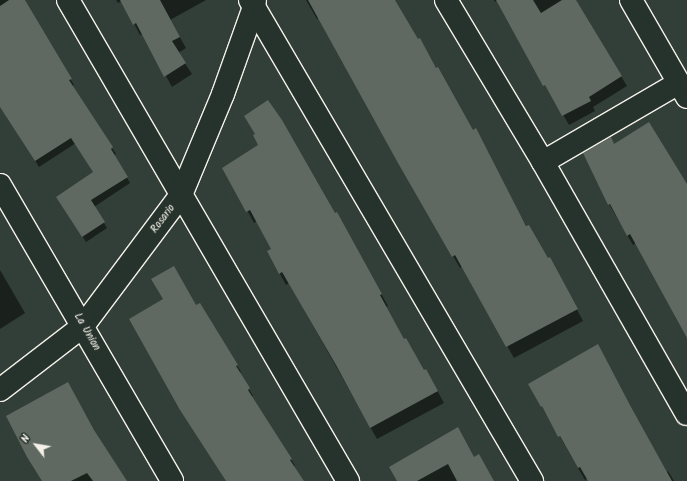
<!DOCTYPE html>
<html>
<head>
<meta charset="utf-8">
<style>
  body { margin:0 }
  #map { position:relative; width:687px; height:481px; overflow:hidden; background:#323e38; font-family:Kalam,sans-serif }
  div>[style] { position:absolute }
  .shadow>* { inset:0; background:#0007 }
  .building>* { inset:0; background:#5f6861 }
  .roads { filter:drop-shadow(1px 0 #f4f1e8) drop-shadow(-1px 0 #f4f1e8) drop-shadow(0 1px #f4f1e8) drop-shadow(0 -1px #f4f1e8) }
  .minor>* { height:22px; margin:-11px; padding:0 11px; transform-origin:11px; border-radius:11px; background:#26332d }
  span { translate:-50% -50%; white-space:nowrap; text-align:center; line-height:1.15; -webkit-text-stroke:3px #26332d; paint-order:stroke }
  .street-label { font-size:11px; color:#f4f1e8 }
  .north { position:absolute; left:16px; top:425px; width:40px; height:40px; -webkit-text-stroke:3px #26332d; paint-order:stroke; rotate:301deg; font-size:11px; font-weight:700; line-height:16px; text-align:center; color:#f4f1e8 }
  .north::after { content:''; display:block; margin:auto; width:14px; height:18px; background:#f4f1e8; clip-path:polygon(50% 0,100% 100%,50% 72%,0 100%) }
</style>
</head>
<body>
<div id="map">
  <div class="shadow">
    <div style="clip-path:polygon(0 0,24px 0,74px 85px,72px 86px,112px 148px,116px 154px,114px 155px,130px 183px,94px 207px,107px 228px,86px 242px,61px 203px,94px 173px,76px 143px,39px 167px,0 104px)"></div>
    <div style="clip-path:polygon(116px 0,206px 0,170px 20px,186px 48px,178px 53px,192px 74px,172px 87px,143px 34px,140px 35px,122px 1px,118px 3px)"></div>
    <div style="clip-path:polygon(306px 0,394px 0,527px 227px,556px 270px,583px 321px,514px 358px,462px 266px,460px 268px,453px 256px,319px 18px,317px 19px)"></div>
    <div style="clip-path:polygon(494px 0,575px 0,627px 86px,593px 107px,595px 111px,569px 125px,498px 0,495px 2px)"></div>
    <div style="clip-path:polygon(614px 145px,687px 188px,687px 335px,636px 243px,633px 245px,609px 204px,584px 154px)"></div>
    <div style="clip-path:polygon(224px 168px,335px 214px,343px 224px,388px 306px,386px 307px,404px 340px,424px 371px,432px 381px,444px 403px,377px 439px,289px 283px,286px 285px,268px 252px,272px 250px,257px 221px,254px 223px)"></div>
    <div style="clip-path:polygon(0 270px,25px 313px,0 329px)"></div>
    <div style="clip-path:polygon(199px 304px,241px 372px,239px 373px,253px 396px,251px 397px,291px 459px,295px 466px,293px 467px,302px 481px,226px 481px,196px 306px)"></div>
    <div style="clip-path:polygon(530px 385px,633px 413px,667px 472px,668px 471px,674px 481px,590px 481px,588px 478px,585px 480px)"></div>
    <div style="clip-path:polygon(95px 434px,126px 481px,42px 481px)"></div>
    <div style="clip-path:polygon(474px 458px,493px 481px,398px 481px,390px 467px)"></div>
  </div>
  <div class="building">
    <div style="clip-path:polygon(9px 0,25px 0,72px 79px,69px 80px,113px 147px,111px 149px,128px 177px,91px 200px,105px 222px,82px 237px,56px 197px,93px 172px,71px 138px,35px 161px,0 107px,0 6px)"></div>
    <div style="clip-path:polygon(120px 0,160px 0,180px 37px,172px 41px,186px 63px,164px 77px,136px 23px,133px 25px)"></div>
    <div style="clip-path:polygon(308px 0,395px 0,418px 39px,420px 38px,436px 68px,438px 67px,473px 130px,476px 128px,526px 226px,529px 225px,548px 258px,550px 257px,578px 309px,506px 347px,455px 255px,452px 257px,398px 163px)"></div>
    <div style="clip-path:polygon(496px 0,533px 0,541px 13px,562px 0,576px 0,622px 76px,589px 97px,591px 101px,562px 116px,545px 85px,543px 86px)"></div>
    <div style="clip-path:polygon(268px 100px,282px 120px,335px 213px,337px 212px,382px 294px,380px 295px,404px 339px,406px 338px,424px 370px,426px 369px,438px 391px,370px 428px,336px 365px,282px 272px,279px 274px,267px 251px,271px 249px,250px 210px,246px 212px,222px 168px,258px 145px,253px 135px,255px 134px,244px 116px)"></div>
    <div style="clip-path:polygon(649px 122px,687px 184px,687px 338px,630px 234px,627px 236px,610px 204px,608px 205px,583px 153px,611px 137px,614px 144px)"></div>
    <div style="clip-path:polygon(174px 266px,196px 305px,200px 303px,238px 365px,236px 366px,250px 388px,248px 390px,292px 459px,290px 460px,304px 481px,226px 481px,180px 410px,129px 319px,163px 299px,151px 279px)"></div>
    <div style="clip-path:polygon(598px 344px,631px 407px,672px 481px,588px 481px,580px 467px,578px 468px,560px 436px,558px 437px,542px 406px,541px 407px,528px 384px)"></div>
    <div style="clip-path:polygon(68px 382px,94px 430px,127px 481px,93px 481px,87px 473px,71px 481px,42px 481px,27px 457px,6px 416px)"></div>
    <div style="clip-path:polygon(458px 427px,474px 457px,479px 454px,494px 481px,457px 481px,448px 464px,417px 481px,397px 481px,389px 467px)"></div>
  </div>
  <div class="roads">
    <div class="minor">
      <div style="left:68px;top:0;width:557px;rotate:59.8deg"></div>
      <div style="left:250px;top:0;width:558px;rotate:59.62deg"></div>
      <div style="left:446px;top:0;width:189px;rotate:59.1deg"></div>
      <div style="left:543px;top:162px;width:290px;rotate:60.3deg"></div>
      <div style="left:631px;top:0;width:112px;rotate:60deg"></div>
      <div style="left:543px;top:162px;width:157px;rotate:-30.2deg"></div>
      <div style="left:0;top:185px;width:342px;rotate:59.8deg"></div>
      <div style="left:0;top:390px;width:105px;rotate:-37.6deg"></div>
      <div style="left:83px;top:326px;width:164px;rotate:-53.2deg"></div>
      <div style="left:181px;top:195px;width:109px;rotate:-67.4deg"></div>
      <div style="left:223px;top:94px;width:92px;rotate:-70.4deg"></div>
      <div style="left:254px;top:7px;width:7px;rotate:-82deg"></div>
    </div>
  </div>
  <div class="street-label">
    <span style="left:163px;top:219px;rotate:-53deg">Rosario</span>
    <span style="left:87px;top:332px;rotate:60deg">La Union</span>
  </div>
  <div class="north">N</div>
</div>
</body>
</html>
